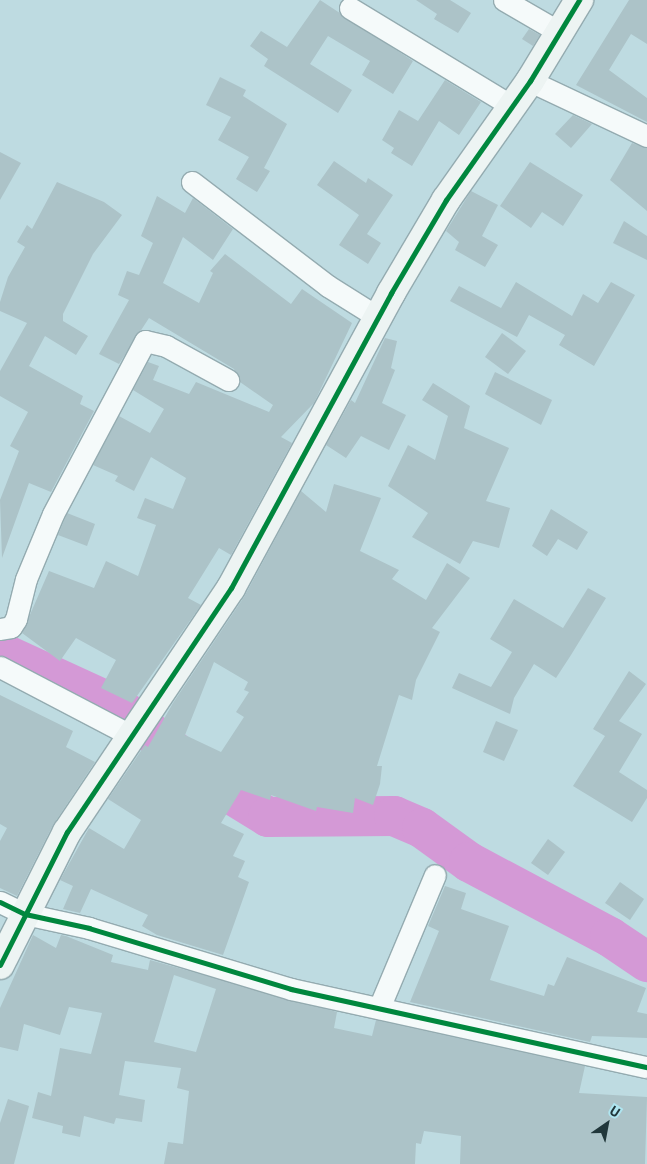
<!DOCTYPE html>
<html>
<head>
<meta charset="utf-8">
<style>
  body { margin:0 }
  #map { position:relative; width:647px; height:1164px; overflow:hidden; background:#bedbe1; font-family:"Titillium Web",sans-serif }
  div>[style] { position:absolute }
  .river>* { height:40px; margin:-20px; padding:0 20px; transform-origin:20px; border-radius:20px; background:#d499d6 }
  .building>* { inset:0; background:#acc3c8 }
  .roads { filter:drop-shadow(1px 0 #94abb0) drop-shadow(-1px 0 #94abb0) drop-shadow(0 1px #94abb0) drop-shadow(0 -1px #94abb0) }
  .street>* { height:21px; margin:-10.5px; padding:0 10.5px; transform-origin:10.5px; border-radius:10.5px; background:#f5fafa }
  .secondary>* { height:28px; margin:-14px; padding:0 14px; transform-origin:14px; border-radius:14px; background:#edf4f3 }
  .cycleway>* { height:5px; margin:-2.5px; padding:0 2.5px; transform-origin:2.5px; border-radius:2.5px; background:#00873e }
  span { translate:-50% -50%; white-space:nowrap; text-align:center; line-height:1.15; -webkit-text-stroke:4px #afe5f0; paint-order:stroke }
  .north { position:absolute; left:582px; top:1099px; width:50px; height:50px; -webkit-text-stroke:4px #afe5f0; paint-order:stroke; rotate:33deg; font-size:14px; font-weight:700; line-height:20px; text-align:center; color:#21373b }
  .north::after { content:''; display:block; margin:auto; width:18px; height:22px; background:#21373b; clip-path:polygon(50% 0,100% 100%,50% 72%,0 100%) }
</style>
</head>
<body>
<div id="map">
  <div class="river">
    <div style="left:0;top:652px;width:130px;rotate:24.6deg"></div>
    <div style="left:118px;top:706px;width:126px;rotate:38.9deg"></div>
    <div style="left:216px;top:785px;width:61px;rotate:31.6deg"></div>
    <div style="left:268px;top:817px;width:126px;rotate:-0.5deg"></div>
    <div style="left:394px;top:816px;width:30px;rotate:23deg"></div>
    <div style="left:422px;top:828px;width:58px;rotate:35.9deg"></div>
    <div style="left:469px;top:862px;width:160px;rotate:28deg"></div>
    <div style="left:610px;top:937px;width:45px;rotate:34deg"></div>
  </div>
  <div class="building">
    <div style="clip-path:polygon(320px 0,413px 61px,393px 94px,362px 75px,370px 61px,328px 36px,310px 64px,352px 90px,338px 113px,264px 66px,268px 59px,250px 46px,261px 31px,287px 47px)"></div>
    <div style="clip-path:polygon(416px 0,450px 0,471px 13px,458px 33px,434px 19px,437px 14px)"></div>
    <div style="clip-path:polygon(629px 0,647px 0,647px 44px,631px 34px,609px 70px,647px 98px,647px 122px,576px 85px)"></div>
    <div style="clip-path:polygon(529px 29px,540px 35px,533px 46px,522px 39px)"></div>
    <div style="clip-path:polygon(220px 77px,246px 90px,243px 96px,287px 124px,264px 168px,270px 171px,257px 192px,236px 179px,249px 157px,218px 140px,231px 117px,206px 105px)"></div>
    <div style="clip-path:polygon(445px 80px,481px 102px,459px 135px,439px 121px,412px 166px,391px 153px,394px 148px,382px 140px,399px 110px,418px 121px)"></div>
    <div style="clip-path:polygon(573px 115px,592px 124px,571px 148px,555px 134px)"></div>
    <div style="clip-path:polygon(632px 143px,647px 148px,647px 211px,610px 180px)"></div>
    <div style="clip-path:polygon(0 152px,21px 163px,0 200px)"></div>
    <div style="clip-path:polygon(334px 161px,366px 183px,368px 178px,393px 195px,367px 234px,381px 243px,368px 264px,339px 245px,359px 215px,317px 185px)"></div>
    <div style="clip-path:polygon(530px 162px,583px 195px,563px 226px,542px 212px,531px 228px,500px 206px)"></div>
    <div style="clip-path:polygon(57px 182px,104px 202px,122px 215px,93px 254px,63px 314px,63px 321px,88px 336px,76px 355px,45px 336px,29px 366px,83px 396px,80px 404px,94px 411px,51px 492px,29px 483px,2px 558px,0 500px,19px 451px,10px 446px,28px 412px,0 396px,0 371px,27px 323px,0 311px,0 302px,8px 277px,25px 247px,17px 242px,27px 225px,32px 229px)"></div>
    <div style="clip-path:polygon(471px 191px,498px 205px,482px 236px,498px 245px,485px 267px,455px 250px,459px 242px,446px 231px)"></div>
    <div style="clip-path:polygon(157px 196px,185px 213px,193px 198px,233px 229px,213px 260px,183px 237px,163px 283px,199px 303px,213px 273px,210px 271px,225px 254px,291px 304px,302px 289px,352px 323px,314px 403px,281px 437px,292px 443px,231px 555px,219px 548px,188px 598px,201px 605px,132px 703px,101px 688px,116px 660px,76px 638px,60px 661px,22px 633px,49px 571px,94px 588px,106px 561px,138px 576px,156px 525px,137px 518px,145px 498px,173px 509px,186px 478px,151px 457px,134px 491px,115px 481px,118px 476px,93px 465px,119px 416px,150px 433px,164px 409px,133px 390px,148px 362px,159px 366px,153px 380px,189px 394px,196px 382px,269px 412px,273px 405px,240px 382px,234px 369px,149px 318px,119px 364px,99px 354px,129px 300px,118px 295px,127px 271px,139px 275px,153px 243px,141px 236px)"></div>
    <div style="clip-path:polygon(624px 221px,647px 236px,647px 260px,613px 243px)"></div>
    <div style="clip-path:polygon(516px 282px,572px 316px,583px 294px,598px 303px,611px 282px,635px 295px,594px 366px,559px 345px,565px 335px,529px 315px,517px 337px,450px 301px,459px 286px,501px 308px)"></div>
    <div style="clip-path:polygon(502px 333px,526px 351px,508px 374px,485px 357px)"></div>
    <div style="clip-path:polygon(385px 338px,397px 341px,391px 368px,395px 370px,382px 403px,406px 415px,389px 450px,361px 436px,346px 458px,326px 445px,351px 400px,355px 403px)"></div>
    <div style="clip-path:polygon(495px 372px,552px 400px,541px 425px,485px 394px)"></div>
    <div style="clip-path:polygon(433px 383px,470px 406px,464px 428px,509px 448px,486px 501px,510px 508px,499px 548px,473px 541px,460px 564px,412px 537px,428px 513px,388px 486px,408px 445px,435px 460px,448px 416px,422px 400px)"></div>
    <div style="clip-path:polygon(evenodd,334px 484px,381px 498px,360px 551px,399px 570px,392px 579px,426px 600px,447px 563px,470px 578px,432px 628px,440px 632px,416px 680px,412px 700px,399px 695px,377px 766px,382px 766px,380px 784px,373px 805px,355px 798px,353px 813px,317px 807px,316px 811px,271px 795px,270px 800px,241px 790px,221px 823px,244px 834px,233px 856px,245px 861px,238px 877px,249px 882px,223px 955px,157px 935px,142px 926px,148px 915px,91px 889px,80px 913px,63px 909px,73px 886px,60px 880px,89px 828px,124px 849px,141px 820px,108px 799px,145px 745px,148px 747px,173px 703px,244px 597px,301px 491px,326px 512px,334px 484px,214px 662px,248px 682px,244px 690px,249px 692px,236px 712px,244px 717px,221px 752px,185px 735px,214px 662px)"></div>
    <div style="clip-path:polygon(551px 509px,588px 532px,577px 550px,558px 539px,547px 556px,532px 546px)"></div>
    <div style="clip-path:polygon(67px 513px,95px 524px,87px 546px,58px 535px)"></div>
    <div style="clip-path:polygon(588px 588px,606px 598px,571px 655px,556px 678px,534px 664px,514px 698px,510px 714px,452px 688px,459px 673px,491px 687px,512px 652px,490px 639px,514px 599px,563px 628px)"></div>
    <div style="clip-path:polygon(629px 671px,646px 684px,619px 721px,642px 734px,619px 772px,647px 790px,647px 798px,632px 822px,573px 786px,605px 736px,593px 729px)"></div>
    <div style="clip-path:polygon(0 695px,73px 731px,66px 747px,95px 762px,53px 825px,17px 896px,0 888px,0 841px,7px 828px,0 824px)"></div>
    <div style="clip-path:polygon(496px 721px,518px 730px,504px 761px,483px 752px)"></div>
    <div style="clip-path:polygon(548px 839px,565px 852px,548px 875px,531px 863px)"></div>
    <div style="clip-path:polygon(620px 882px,644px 899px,630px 920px,605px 903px)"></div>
    <div style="clip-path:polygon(445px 886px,466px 893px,461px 909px,509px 926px,490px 980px,544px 996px,548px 984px,554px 986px,567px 957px,646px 988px,637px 1012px,647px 1014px,647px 1038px,592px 1036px,590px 1042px,410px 1002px,439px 931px,428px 926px)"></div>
    <div style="clip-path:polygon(evenodd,33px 935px,56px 948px,61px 935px,66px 936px,113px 955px,111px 962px,148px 970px,150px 960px,337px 1012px,334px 1028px,372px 1036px,376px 1020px,585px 1066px,579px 1093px,647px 1097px,645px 1164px,460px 1164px,461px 1136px,424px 1131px,421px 1144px,416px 1143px,415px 1164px,164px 1164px,168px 1142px,183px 1144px,189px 1091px,177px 1088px,181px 1068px,125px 1061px,119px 1095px,145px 1100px,142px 1122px,116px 1118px,114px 1124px,84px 1116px,80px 1137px,62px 1133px,63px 1126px,32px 1118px,38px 1092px,51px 1096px,60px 1048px,91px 1054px,102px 1013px,69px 1007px,60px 1035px,24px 1024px,18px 1051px,0 1047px,0 1008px,33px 935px,174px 975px,216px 989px,196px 1052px,154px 1042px,174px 975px)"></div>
    <div style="clip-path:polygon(8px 1099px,29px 1106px,14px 1164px,0 1164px,0 1123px)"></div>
  </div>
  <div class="roads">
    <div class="street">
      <div style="left:504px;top:0;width:66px;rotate:30.1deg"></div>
      <div style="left:350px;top:8px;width:187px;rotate:31.2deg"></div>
      <div style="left:530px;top:81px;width:129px;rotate:25.2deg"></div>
      <div style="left:192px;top:182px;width:171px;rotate:37.4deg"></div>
      <div style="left:328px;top:286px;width:60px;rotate:32.1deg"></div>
      <div style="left:0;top:629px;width:11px;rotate:-10deg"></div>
      <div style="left:11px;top:627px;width:9px;rotate:-58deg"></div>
      <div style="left:16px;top:619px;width:41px;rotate:-76deg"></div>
      <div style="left:26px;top:579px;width:70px;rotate:-67.4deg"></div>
      <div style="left:53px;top:514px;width:196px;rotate:-62deg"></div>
      <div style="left:145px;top:341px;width:22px;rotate:13deg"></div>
      <div style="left:166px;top:346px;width:71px;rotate:28.7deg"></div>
      <div style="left:0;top:667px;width:149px;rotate:27.6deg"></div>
      <div style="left:0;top:902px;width:28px;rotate:26deg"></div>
      <div style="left:25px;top:914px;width:66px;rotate:12.3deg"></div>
      <div style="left:89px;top:928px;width:211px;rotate:16.8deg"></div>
      <div style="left:291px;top:989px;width:364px;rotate:12.4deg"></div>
      <div style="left:379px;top:1008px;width:144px;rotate:-67.2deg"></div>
    </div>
    <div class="secondary">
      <div style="left:0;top:965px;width:149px;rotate:-63.3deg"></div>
      <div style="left:67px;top:832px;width:294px;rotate:-56.1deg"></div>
      <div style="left:231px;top:588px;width:336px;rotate:-61.5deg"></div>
      <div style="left:391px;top:293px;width:108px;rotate:-59.4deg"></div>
      <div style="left:446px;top:200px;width:146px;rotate:-54.8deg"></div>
      <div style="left:530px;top:81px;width:95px;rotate:-58.8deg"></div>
    </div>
  </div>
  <div class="cycleway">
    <div style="left:0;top:902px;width:28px;rotate:26deg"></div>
    <div style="left:25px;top:914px;width:66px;rotate:12.3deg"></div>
    <div style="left:89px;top:928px;width:211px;rotate:16.8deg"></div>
    <div style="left:291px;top:989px;width:364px;rotate:12.4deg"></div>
    <div style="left:0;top:965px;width:149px;rotate:-63.3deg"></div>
    <div style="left:67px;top:832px;width:294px;rotate:-56.1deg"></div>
    <div style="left:231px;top:588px;width:336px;rotate:-61.5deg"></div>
    <div style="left:391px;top:293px;width:108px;rotate:-59.4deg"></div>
    <div style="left:446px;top:200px;width:146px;rotate:-54.8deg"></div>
    <div style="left:530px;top:81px;width:95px;rotate:-58.8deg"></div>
  </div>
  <div class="north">U</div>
</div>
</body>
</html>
